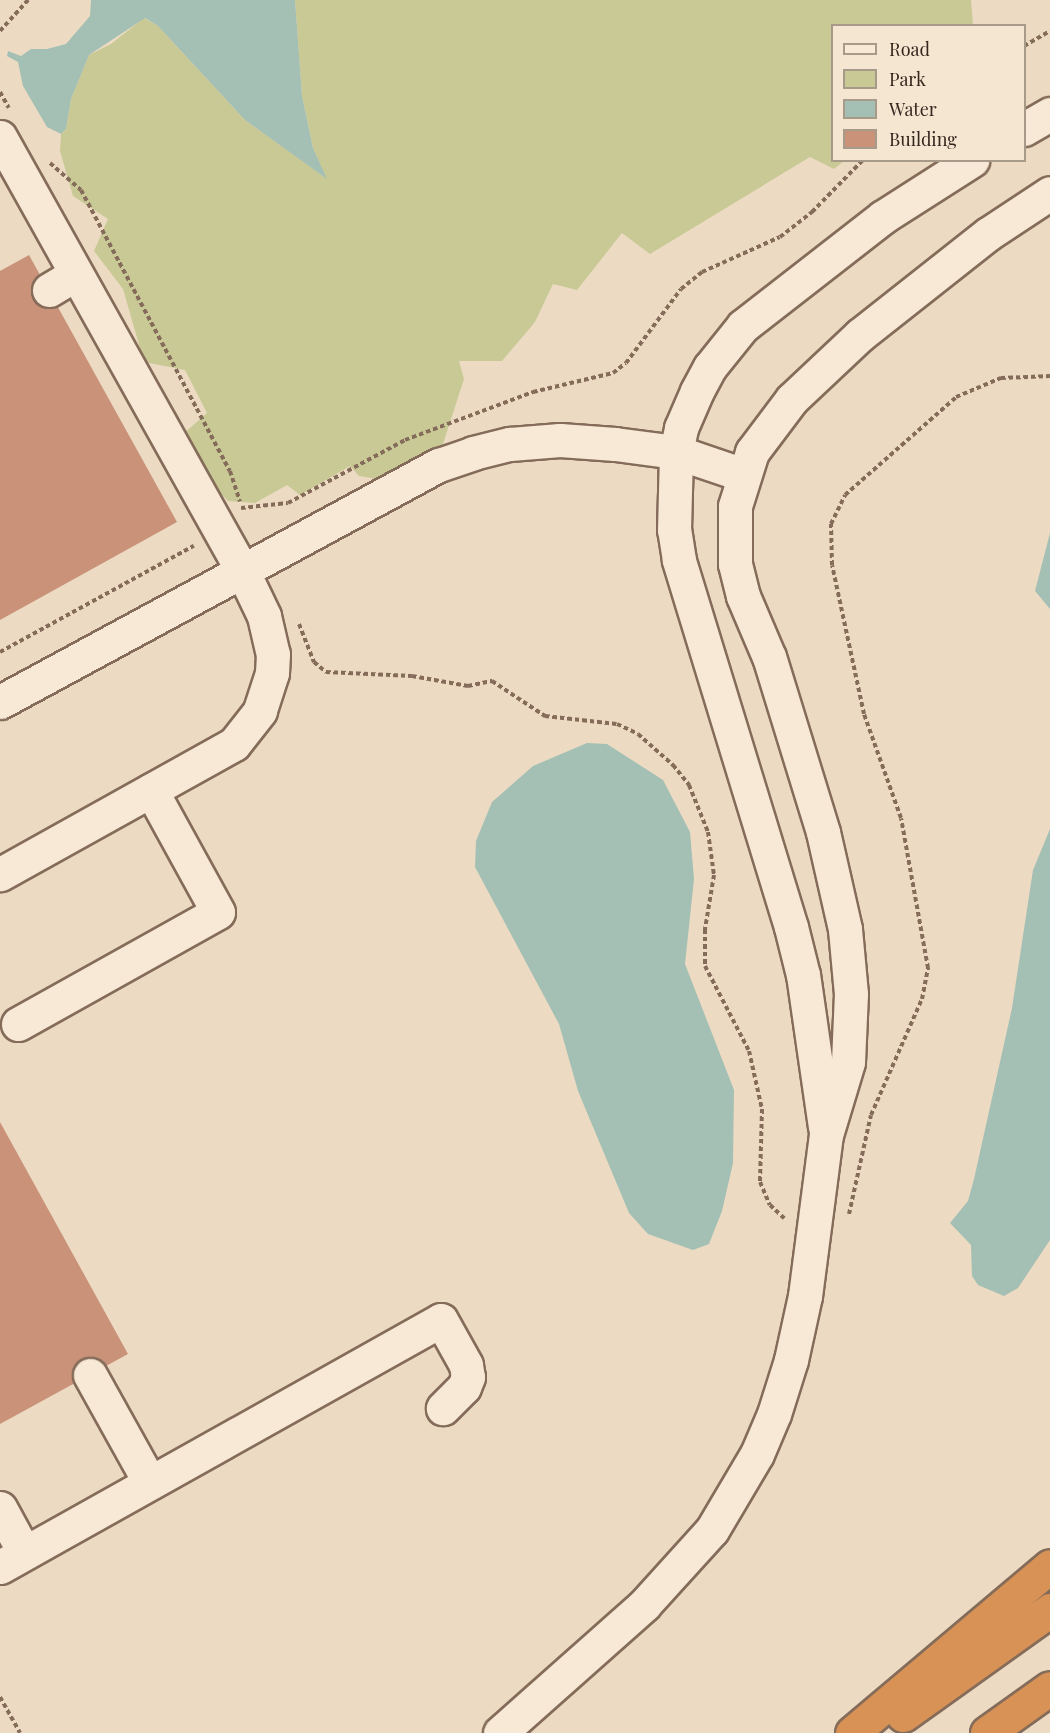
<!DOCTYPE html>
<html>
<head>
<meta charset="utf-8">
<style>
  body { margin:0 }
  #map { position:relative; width:1050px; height:1733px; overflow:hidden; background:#ecdbc2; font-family:"Playfair Display",serif }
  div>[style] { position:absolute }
  .green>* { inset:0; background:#c9c996 }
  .water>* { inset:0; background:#a4bfb4 }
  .building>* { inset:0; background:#c99279 }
  .path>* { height:4px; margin-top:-2px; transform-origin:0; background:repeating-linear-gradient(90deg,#856c5a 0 4.5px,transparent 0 7.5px) }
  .roads { filter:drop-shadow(2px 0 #856c5a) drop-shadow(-2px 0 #856c5a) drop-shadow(0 2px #856c5a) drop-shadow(0 -2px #856c5a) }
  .minor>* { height:33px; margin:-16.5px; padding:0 16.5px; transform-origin:16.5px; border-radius:16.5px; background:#f7e9d5 }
  .highway>* { height:33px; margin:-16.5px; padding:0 16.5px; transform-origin:16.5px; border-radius:16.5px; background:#d89255 }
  span { translate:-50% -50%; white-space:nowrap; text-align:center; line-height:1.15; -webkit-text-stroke:4.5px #f4e6d1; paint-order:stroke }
  .legend { position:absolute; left:831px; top:24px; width:195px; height:138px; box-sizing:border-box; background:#f4e6d1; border:2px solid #a89a89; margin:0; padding:8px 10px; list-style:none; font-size:18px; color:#35271e }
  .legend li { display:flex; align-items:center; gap:12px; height:30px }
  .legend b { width:30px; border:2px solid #a89a89 }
</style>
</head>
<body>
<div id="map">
  <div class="green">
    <div style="clip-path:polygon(295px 0,971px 0,973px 25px,832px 26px,832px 160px,844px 161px,834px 169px,810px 157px,650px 254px,622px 233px,577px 290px,553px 284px,535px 322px,502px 361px,459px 361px,464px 379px,442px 447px,377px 479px,359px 476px,350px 466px,300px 495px,287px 485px,255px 503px,228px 501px,208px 480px,183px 434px,207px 413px,185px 370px,144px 362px,123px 289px,94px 251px,108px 219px,73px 196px,60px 151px,61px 134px,66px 129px,71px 99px,89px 55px,111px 44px,144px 18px,158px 26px,245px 120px,326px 178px,313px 148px,302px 96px)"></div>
  </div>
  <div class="water">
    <div style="clip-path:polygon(91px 0,295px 0,302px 96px,313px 148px,327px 179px,245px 120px,158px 26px,145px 18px,89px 55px,71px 99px,66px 129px,61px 134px,47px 127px,23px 86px,18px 62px,7px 56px,8px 51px,21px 56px,31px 49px,47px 49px,66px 44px,90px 16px)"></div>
    <div style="clip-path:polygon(1050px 533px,1050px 609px,1035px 591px)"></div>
    <div style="clip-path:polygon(587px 743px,607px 744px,663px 780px,690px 832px,694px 879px,685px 964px,734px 1090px,733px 1163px,722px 1211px,709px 1244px,693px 1250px,648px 1234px,629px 1213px,578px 1091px,559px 1024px,475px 867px,476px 841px,492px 802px,533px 766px)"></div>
    <div style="clip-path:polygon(1050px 829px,1050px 1240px,1018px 1288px,1004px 1296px,978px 1285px,972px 1276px,971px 1245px,950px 1223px,968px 1201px,974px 1179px,1012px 1008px,1033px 870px)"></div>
  </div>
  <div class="building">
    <div style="clip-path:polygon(29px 255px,177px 522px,0 620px,0 271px)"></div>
    <div style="clip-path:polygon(0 1122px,128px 1354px,0 1424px)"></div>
  </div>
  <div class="path">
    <div style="left:0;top:31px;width:42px;rotate:-47.9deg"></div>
    <div style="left:1024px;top:46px;width:30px;rotate:-30deg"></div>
    <div style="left:0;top:92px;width:18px;rotate:61deg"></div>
    <div style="left:50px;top:163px;width:41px;rotate:41.1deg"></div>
    <div style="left:81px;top:190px;width:318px;rotate:62.1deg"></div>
    <div style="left:230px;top:471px;width:32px;rotate:72deg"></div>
    <div style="left:241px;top:508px;width:47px;rotate:-6.1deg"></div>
    <div style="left:288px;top:503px;width:133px;rotate:-28.3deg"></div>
    <div style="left:405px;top:440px;width:137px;rotate:-20.6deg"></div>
    <div style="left:533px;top:392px;width:82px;rotate:-13.4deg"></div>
    <div style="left:613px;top:373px;width:16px;rotate:-38deg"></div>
    <div style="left:626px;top:363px;width:92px;rotate:-53.4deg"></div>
    <div style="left:681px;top:289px;width:27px;rotate:-39deg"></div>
    <div style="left:702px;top:272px;width:85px;rotate:-24.2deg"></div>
    <div style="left:780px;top:237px;width:41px;rotate:-38deg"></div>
    <div style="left:812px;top:212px;width:73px;rotate:-45.6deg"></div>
    <div style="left:299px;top:624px;width:41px;rotate:68.5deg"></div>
    <div style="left:314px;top:662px;width:16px;rotate:40deg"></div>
    <div style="left:326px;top:672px;width:86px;rotate:2.7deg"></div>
    <div style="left:412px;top:676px;width:57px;rotate:10.1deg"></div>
    <div style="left:468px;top:686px;width:25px;rotate:-12deg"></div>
    <div style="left:492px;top:681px;width:64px;rotate:33.4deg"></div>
    <div style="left:545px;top:716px;width:72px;rotate:6.3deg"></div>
    <div style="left:617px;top:724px;width:23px;rotate:25deg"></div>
    <div style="left:638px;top:734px;width:47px;rotate:41.5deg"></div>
    <div style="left:673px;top:765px;width:26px;rotate:51deg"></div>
    <div style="left:689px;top:785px;width:51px;rotate:68deg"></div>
    <div style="left:708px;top:832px;width:43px;rotate:82.1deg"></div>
    <div style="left:714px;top:875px;width:55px;rotate:99.5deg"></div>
    <div style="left:705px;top:929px;width:37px;rotate:90deg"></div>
    <div style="left:705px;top:966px;width:96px;rotate:62.6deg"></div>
    <div style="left:749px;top:1051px;width:59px;rotate:77.4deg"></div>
    <div style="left:762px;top:1109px;width:73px;rotate:91.6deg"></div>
    <div style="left:760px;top:1182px;width:25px;rotate:67deg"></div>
    <div style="left:770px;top:1205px;width:22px;rotate:43deg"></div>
    <div style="left:0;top:652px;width:221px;rotate:-28.7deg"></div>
    <div style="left:849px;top:1214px;width:101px;rotate:-77.5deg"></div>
    <div style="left:871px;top:1115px;width:127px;rotate:-66.3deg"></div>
    <div style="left:922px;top:999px;width:32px;rotate:-79deg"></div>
    <div style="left:928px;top:968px;width:152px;rotate:-100.2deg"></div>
    <div style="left:901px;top:818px;width:110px;rotate:-109.6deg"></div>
    <div style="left:864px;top:714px;width:152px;rotate:-102.1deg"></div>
    <div style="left:832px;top:565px;width:41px;rotate:-91.4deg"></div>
    <div style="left:831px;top:524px;width:32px;rotate:-64deg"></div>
    <div style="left:845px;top:495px;width:148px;rotate:-41.4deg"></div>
    <div style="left:956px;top:397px;width:49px;rotate:-22.9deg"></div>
    <div style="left:1001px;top:378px;width:49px;rotate:-2.3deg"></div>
    <div style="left:0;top:1697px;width:41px;rotate:60.9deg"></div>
  </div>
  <div class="roads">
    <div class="minor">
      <div style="left:1024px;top:129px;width:30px;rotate:-30deg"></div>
      <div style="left:0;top:137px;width:496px;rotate:60.8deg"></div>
      <div style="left:242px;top:570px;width:51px;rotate:64.4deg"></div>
      <div style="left:264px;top:616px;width:39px;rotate:77deg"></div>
      <div style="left:273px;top:654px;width:19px;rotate:93deg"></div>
      <div style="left:272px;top:673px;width:40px;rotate:108deg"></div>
      <div style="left:260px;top:711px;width:42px;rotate:128.2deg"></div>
      <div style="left:234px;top:744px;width:268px;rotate:150.9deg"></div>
      <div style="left:49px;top:290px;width:31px;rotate:-31deg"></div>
      <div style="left:0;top:702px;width:499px;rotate:-28.4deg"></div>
      <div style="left:439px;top:465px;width:36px;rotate:-19deg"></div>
      <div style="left:473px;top:453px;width:38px;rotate:-14deg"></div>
      <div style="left:510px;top:444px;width:50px;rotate:-4.6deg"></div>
      <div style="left:560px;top:440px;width:55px;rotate:4.2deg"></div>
      <div style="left:615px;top:444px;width:62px;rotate:7.5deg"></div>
      <div style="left:676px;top:452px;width:72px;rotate:18.7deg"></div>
      <div style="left:18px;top:1024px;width:229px;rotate:-29.2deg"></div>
      <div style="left:218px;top:912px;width:139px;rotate:-118.8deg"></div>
      <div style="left:825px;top:1127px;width:154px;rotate:-98.2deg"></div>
      <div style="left:803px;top:975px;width:49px;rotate:-104deg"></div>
      <div style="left:791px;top:927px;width:384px;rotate:-107deg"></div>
      <div style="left:679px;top:560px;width:30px;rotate:-99deg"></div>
      <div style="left:674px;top:530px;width:78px;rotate:-88.5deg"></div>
      <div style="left:676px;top:452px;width:25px;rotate:-78deg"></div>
      <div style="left:681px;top:428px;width:40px;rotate:-66.6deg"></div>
      <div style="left:697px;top:391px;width:27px;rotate:-62deg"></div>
      <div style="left:710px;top:367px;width:53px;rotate:-51.2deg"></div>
      <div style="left:743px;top:326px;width:177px;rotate:-37.9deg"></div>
      <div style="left:883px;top:217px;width:106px;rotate:-32.6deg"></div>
      <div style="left:90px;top:1375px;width:121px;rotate:60.9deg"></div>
      <div style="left:0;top:1508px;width:50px;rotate:61.4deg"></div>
      <div style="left:0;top:1567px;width:505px;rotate:-29.25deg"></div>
      <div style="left:441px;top:1320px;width:51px;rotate:60.9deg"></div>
      <div style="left:466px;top:1365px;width:12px;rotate:81deg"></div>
      <div style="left:468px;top:1377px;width:11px;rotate:112deg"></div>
      <div style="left:464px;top:1387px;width:30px;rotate:135deg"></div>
      <div style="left:500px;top:1733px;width:193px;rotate:-41.6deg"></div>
      <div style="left:644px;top:1605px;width:101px;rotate:-47.8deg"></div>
      <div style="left:712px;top:1530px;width:88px;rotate:-59.4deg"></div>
      <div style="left:757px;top:1454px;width:43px;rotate:-67deg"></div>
      <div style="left:774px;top:1414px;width:57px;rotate:-72.5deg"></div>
      <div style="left:791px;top:1360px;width:66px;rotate:-77.7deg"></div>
      <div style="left:805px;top:1296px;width:162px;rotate:-82.6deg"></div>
      <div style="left:826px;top:1135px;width:76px;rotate:-73.2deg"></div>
      <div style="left:848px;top:1062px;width:68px;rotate:-87.5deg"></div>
      <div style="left:851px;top:994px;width:65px;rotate:-95.3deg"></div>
      <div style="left:845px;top:929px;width:99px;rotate:-102.8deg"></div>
      <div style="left:823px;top:832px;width:183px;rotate:-107.1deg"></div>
      <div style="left:769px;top:657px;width:66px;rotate:-113.1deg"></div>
      <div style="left:743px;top:596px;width:33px;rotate:-104deg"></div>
      <div style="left:735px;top:564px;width:58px;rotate:-90deg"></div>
      <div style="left:735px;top:506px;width:57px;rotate:-72.5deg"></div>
      <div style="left:752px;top:452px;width:66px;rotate:-53deg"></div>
      <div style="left:792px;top:399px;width:93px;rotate:-43.3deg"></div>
      <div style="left:860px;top:335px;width:163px;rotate:-38.3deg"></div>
      <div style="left:988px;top:234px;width:74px;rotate:-33.5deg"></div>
    </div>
    <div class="highway">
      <div style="left:903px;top:1715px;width:181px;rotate:-35.5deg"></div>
      <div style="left:852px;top:1733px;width:259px;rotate:-40.1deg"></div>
      <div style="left:987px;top:1733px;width:77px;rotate:-35.5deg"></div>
    </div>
  </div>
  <ul class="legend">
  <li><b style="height:8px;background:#f7e9d5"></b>Road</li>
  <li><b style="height:16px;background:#c9c996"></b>Park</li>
  <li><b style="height:16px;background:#a4bfb4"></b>Water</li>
  <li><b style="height:16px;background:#c99279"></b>Building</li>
  </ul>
</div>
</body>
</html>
